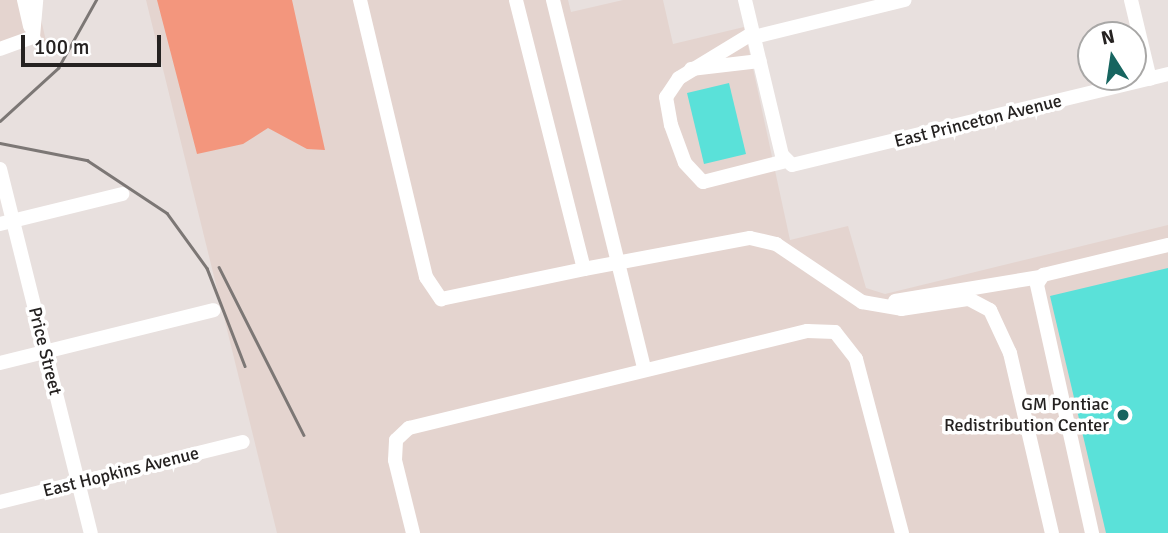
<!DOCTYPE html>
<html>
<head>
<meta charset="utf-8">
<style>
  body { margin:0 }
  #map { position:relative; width:1168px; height:533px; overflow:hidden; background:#e8e0de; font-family:Signika,sans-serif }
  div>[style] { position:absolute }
  .built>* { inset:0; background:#e4d4cf }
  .water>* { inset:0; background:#f3967d }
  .building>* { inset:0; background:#5ae1d9 }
  .minor>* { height:14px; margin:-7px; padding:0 7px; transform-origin:7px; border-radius:7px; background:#fff }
  .rail>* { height:2.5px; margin:-1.25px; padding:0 1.25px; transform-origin:1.25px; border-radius:1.25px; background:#7c7775 }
  .dots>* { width:19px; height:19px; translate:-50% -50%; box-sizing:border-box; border:4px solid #fff; border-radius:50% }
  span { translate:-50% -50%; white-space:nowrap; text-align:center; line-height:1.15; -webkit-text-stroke:7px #fff; paint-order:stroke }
  .street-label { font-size:18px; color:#252221 }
  .poi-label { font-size:18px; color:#252221 }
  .right { translate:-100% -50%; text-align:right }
  .north { position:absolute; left:1077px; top:21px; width:70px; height:70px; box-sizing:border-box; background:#fff; border:2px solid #a8a7a6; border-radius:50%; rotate:348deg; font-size:19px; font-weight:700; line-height:28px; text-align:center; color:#252221 }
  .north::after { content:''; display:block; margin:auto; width:24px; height:32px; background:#176560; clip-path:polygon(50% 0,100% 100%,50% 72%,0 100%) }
  .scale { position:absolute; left:21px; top:35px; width:140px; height:32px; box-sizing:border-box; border:4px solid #252221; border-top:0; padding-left:9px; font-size:21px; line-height:24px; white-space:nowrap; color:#252221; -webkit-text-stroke:5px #fff; paint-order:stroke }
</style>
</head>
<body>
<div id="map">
  <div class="built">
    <div style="clip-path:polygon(0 0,43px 0,38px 6px,46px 41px,0 52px)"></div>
    <div style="clip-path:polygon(146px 0,568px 0,571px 12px,623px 0,663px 0,673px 44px,744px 27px,790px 240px,848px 226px,866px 288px,885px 294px,1168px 225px,1168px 533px,277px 533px)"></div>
  </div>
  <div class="water">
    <div style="clip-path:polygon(157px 0,292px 0,325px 150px,307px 149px,268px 128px,243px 144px,197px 154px)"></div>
  </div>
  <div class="building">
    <div style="clip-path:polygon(729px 83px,746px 154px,704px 164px,687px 93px)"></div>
    <div style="clip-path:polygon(1168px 268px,1168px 533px,1106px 533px,1050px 296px)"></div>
  </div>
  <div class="minor">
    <div style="left:24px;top:0;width:27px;rotate:77deg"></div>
    <div style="left:360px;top:0;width:285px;rotate:76.6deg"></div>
    <div style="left:426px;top:277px;width:27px;rotate:56deg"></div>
    <div style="left:441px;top:299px;width:146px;rotate:-11.8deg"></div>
    <div style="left:584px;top:269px;width:277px;rotate:-104.2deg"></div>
    <div style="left:553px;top:0;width:380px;rotate:76.1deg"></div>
    <div style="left:745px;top:0;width:159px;rotate:76.6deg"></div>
    <div style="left:782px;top:155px;width:14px;rotate:45deg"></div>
    <div style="left:792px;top:165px;width:387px;rotate:-13.6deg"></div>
    <div style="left:1131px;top:0;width:81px;rotate:76.5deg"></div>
    <div style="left:753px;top:33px;width:87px;rotate:148.7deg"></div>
    <div style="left:679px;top:78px;width:23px;rotate:124deg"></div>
    <div style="left:666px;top:97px;width:28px;rotate:80deg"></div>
    <div style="left:671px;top:125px;width:40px;rotate:69.8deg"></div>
    <div style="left:685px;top:163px;width:26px;rotate:47deg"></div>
    <div style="left:703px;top:182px;width:86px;rotate:-14.2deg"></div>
    <div style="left:754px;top:37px;width:155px;rotate:-13.8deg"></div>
    <div style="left:0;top:49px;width:35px;rotate:-20deg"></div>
    <div style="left:33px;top:37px;width:37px;rotate:-85deg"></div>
    <div style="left:691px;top:69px;width:69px;rotate:-6.6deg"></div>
    <div style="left:0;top:169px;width:375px;rotate:76deg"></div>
    <div style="left:0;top:224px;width:126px;rotate:-13.8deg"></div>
    <div style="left:584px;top:269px;width:169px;rotate:-10.6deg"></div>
    <div style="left:750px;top:238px;width:27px;rotate:13deg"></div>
    <div style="left:776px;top:244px;width:104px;rotate:34deg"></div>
    <div style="left:862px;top:302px;width:40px;rotate:10deg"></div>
    <div style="left:901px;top:309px;width:69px;rotate:-8.4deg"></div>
    <div style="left:969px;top:299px;width:24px;rotate:28deg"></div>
    <div style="left:990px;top:310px;width:47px;rotate:65.1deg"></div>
    <div style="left:1010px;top:353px;width:185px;rotate:76.9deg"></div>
    <div style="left:895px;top:301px;width:147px;rotate:-9.4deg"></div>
    <div style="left:0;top:363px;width:220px;rotate:-13.9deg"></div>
    <div style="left:0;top:502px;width:250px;rotate:-13.9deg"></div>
    <div style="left:413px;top:533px;width:75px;rotate:-103.9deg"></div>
    <div style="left:395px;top:460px;width:20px;rotate:-87deg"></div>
    <div style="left:396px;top:440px;width:18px;rotate:-43deg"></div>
    <div style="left:409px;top:428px;width:410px;rotate:-13.7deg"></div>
    <div style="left:807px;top:331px;width:28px;rotate:2deg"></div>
    <div style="left:835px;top:332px;width:34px;rotate:52deg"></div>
    <div style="left:856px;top:359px;width:180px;rotate:75.2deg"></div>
    <div style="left:1092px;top:533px;width:255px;rotate:-102.5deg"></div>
    <div style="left:1037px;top:284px;width:11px;rotate:-56deg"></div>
    <div style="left:1043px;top:275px;width:129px;rotate:-13.5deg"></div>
  </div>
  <div class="rail">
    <div style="left:0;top:121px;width:79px;rotate:-42.4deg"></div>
    <div style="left:58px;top:68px;width:78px;rotate:-60.8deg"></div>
    <div style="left:0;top:143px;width:89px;rotate:11.1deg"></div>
    <div style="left:87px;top:160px;width:96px;rotate:33.5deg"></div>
    <div style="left:167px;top:213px;width:68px;rotate:54deg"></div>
    <div style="left:207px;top:268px;width:105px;rotate:68.8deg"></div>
    <div style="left:219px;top:267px;width:188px;rotate:63.2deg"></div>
  </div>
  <div class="dots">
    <div style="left:1123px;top:415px;background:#176560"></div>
  </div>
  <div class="street-label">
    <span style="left:978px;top:121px;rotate:-14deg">East Princeton Avenue</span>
    <span style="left:45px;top:351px;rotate:76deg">Price Street</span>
    <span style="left:121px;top:472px;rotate:-14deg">East Hopkins Avenue</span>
  </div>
  <div class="poi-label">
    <span class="right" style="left:1109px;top:415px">GM Pontiac<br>Redistribution Center</span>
  </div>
  <div class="north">N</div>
  <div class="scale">100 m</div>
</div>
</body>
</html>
